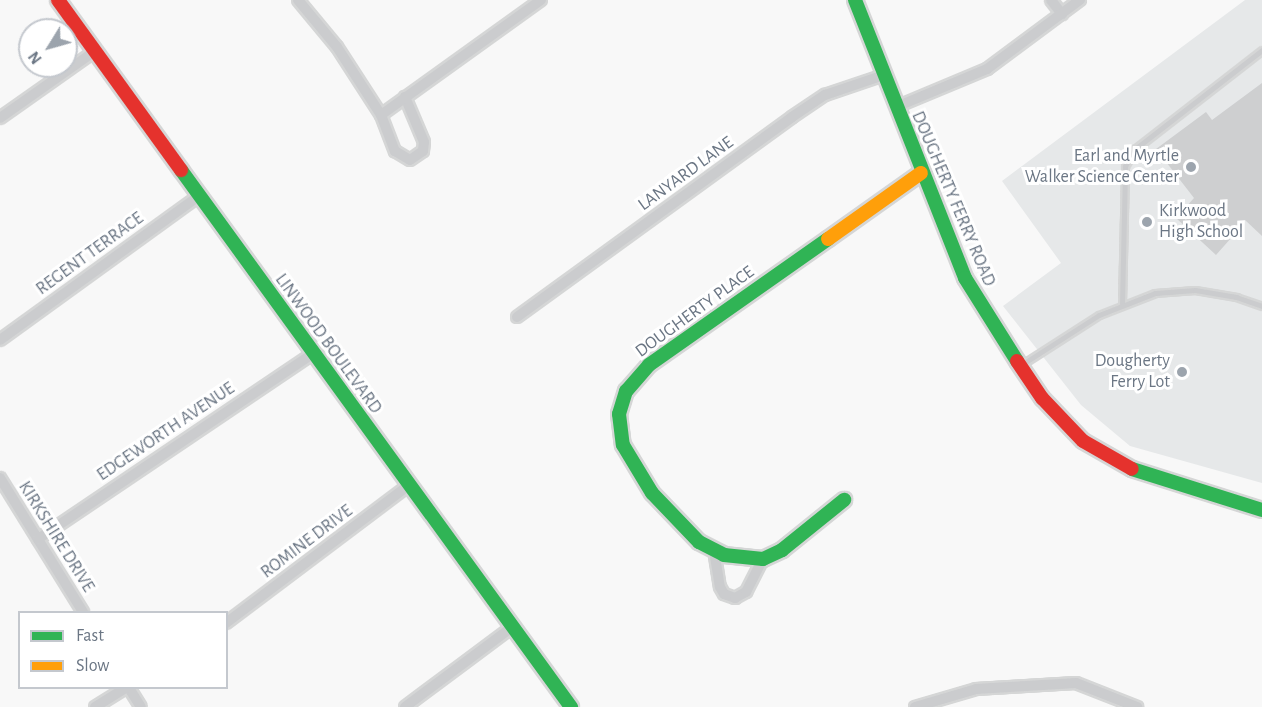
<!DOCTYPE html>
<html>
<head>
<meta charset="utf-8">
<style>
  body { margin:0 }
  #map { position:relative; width:1262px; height:707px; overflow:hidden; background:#f8f8f8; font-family:"Alegreya Sans",sans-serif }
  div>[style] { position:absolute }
  .built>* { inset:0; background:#e6e8e9 }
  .building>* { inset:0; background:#cecfd0 }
  .roads { filter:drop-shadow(2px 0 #d5d6d6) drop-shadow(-2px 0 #d5d6d6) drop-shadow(0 2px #d5d6d6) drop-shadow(0 -2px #d5d6d6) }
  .lane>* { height:5px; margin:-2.5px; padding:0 2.5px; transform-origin:2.5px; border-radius:2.5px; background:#cbccce }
  .street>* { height:10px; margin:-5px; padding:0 5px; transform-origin:5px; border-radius:5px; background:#cbccce }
  .fast>* { height:14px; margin:-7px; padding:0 7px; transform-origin:7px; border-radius:7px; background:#30b455 }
  .slow>* { height:14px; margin:-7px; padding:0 7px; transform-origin:7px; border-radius:7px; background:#ff9f0a }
  .jam>* { height:14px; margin:-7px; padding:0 7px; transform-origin:7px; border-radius:7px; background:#e5322d }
  .dots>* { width:16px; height:16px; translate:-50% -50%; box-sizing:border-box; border:3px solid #fff; border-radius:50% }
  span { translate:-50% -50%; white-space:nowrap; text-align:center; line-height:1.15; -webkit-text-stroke:6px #fff; paint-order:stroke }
  .poi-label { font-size:18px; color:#6b7684 }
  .right { translate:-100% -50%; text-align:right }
  .left { translate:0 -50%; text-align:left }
  .street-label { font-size:18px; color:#6b7684 }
  .legend { position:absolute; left:18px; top:611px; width:210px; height:78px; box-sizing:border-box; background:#fff; border:2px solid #c4c8ce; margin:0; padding:8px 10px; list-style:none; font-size:18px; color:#6b7684 }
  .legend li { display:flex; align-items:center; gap:12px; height:30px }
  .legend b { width:30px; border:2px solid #c4c8ce }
  .north { position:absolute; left:18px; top:18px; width:60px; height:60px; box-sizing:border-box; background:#fff; border:2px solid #c4c8ce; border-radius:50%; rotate:233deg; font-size:16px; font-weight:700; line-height:24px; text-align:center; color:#6b7684 }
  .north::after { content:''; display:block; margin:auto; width:21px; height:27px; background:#9ca4ad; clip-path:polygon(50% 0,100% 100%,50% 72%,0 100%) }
</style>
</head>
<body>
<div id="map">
  <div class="built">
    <div style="clip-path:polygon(1245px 0,1262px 0,1262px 483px,1130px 446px,1081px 405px,1003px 306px,1061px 263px,1002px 181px)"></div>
  </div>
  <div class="building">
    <div style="clip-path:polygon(1262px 83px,1262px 236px,1245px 220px,1227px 232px,1232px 237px,1216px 255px,1176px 218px,1194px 198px,1156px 149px,1206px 112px,1212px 120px)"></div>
  </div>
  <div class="roads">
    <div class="lane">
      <div style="left:1122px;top:303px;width:137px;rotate:-88.7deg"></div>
      <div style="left:1125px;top:166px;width:20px;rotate:-60deg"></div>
      <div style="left:1135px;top:149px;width:161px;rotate:-37.9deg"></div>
      <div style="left:1021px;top:365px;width:93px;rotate:-32.7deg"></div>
      <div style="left:1099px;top:315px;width:60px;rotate:-21.4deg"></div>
      <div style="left:1155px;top:293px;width:40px;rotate:-4.3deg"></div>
      <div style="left:1195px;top:290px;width:42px;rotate:9.7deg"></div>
      <div style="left:1236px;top:297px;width:28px;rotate:19deg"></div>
    </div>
    <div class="street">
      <div style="left:298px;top:0;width:61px;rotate:50.3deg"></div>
      <div style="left:337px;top:47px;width:81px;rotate:57.1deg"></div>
      <div style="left:381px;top:115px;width:39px;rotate:69deg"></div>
      <div style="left:395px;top:151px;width:17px;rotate:31deg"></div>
      <div style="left:410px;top:160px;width:16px;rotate:-35deg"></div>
      <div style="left:423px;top:151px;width:9px;rotate:-84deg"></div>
      <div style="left:424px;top:142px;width:49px;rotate:-112.9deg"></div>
      <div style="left:1051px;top:0;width:18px;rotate:52deg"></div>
      <div style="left:896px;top:107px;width:99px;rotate:-22.7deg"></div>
      <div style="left:987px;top:69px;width:116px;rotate:-36.6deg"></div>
      <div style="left:381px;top:115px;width:197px;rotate:-35.7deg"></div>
      <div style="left:0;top:118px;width:116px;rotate:-35.2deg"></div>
      <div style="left:517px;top:317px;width:340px;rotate:-36deg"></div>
      <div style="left:792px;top:117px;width:40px;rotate:-34deg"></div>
      <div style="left:825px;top:95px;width:62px;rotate:-18.7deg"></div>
      <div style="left:0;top:340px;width:246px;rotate:-35.9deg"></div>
      <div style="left:0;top:478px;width:158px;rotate:58.2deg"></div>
      <div style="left:38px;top:539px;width:331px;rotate:-34deg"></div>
      <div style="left:714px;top:550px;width:37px;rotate:81deg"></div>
      <div style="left:720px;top:587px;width:8px;rotate:60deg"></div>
      <div style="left:724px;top:594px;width:12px;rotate:20deg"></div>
      <div style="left:735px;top:598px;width:13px;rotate:-29deg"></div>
      <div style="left:746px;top:592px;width:37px;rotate:-63deg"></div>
      <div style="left:226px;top:623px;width:228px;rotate:-37deg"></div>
      <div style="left:129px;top:688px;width:22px;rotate:58deg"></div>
      <div style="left:95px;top:707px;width:36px;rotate:-32deg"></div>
      <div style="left:405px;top:707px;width:132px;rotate:-36.7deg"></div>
      <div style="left:915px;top:707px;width:64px;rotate:-16.4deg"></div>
      <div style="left:976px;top:689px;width:100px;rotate:-3.4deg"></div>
      <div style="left:1076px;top:683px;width:66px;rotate:21.5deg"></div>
    </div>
    <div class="fast">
      <div style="left:855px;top:0;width:299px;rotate:68.4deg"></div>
      <div style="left:965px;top:278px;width:98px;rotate:57.9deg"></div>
      <div style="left:181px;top:170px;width:664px;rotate:54.01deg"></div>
      <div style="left:828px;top:239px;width:219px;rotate:144.9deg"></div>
      <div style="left:649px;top:365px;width:35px;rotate:131deg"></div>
      <div style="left:626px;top:391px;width:24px;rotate:107deg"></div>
      <div style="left:619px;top:414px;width:31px;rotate:83deg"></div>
      <div style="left:623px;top:445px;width:56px;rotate:58.9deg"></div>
      <div style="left:652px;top:493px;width:68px;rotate:46.2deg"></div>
      <div style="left:699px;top:542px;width:28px;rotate:27deg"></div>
      <div style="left:724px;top:555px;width:39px;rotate:6deg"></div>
      <div style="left:763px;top:559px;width:21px;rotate:-25deg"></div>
      <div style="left:782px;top:550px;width:80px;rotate:-38.9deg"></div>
      <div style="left:1132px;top:469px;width:136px;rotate:17.5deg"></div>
    </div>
    <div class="slow">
      <div style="left:828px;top:239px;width:114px;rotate:-35.4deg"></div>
    </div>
    <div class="jam">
      <div style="left:58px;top:0;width:210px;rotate:54.1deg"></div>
      <div style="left:1017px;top:361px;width:45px;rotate:56deg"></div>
      <div style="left:1042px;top:398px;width:59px;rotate:46.4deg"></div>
      <div style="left:1083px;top:441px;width:56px;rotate:29.7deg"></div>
    </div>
  </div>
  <div class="dots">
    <div style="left:1191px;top:167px;background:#9ca4ad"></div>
    <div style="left:1147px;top:222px;background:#9ca4ad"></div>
    <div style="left:1182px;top:372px;background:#9ca4ad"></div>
  </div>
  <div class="poi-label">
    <span class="right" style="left:1179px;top:167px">Earl and Myrtle<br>Walker Science Center</span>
    <span class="left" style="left:1159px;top:222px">Kirkwood<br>High School</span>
    <span class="right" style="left:1170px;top:372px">Dougherty<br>Ferry Lot</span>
  </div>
  <div class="street-label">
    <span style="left:686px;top:174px;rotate:-36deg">LANYARD LANE</span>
    <span style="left:953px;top:199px;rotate:67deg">DOUGHERTY FERRY ROAD</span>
    <span style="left:90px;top:254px;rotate:-36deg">REGENT TERRACE</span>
    <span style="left:695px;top:312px;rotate:-36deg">DOUGHERTY PLACE</span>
    <span style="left:328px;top:344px;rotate:54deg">LINWOOD BOULEVARD</span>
    <span style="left:166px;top:432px;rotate:-34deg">EDGEWORTH AVENUE</span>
    <span style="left:56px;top:537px;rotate:58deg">KIRKSHIRE DRIVE</span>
    <span style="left:307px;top:542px;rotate:-37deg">ROMINE DRIVE</span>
  </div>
  <ul class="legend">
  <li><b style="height:8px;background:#30b455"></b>Fast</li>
  <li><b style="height:8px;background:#ff9f0a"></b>Slow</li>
  </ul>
  <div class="north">N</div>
</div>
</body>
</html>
